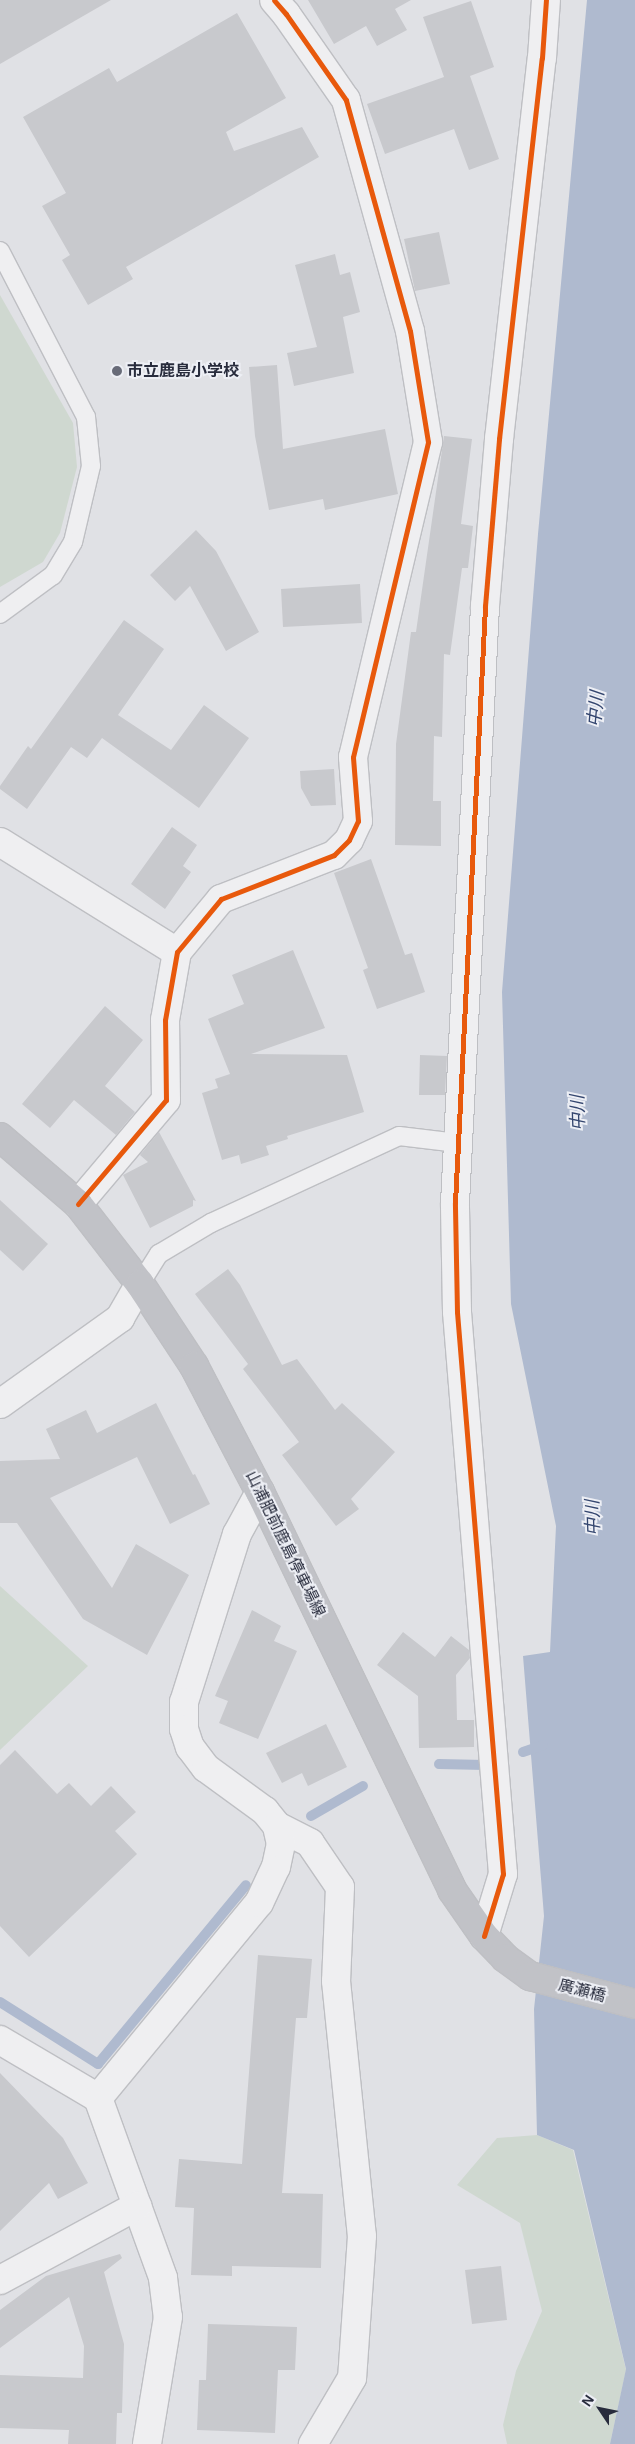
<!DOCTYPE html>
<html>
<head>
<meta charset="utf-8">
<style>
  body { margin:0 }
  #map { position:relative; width:635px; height:2444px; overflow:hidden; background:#e0e1e5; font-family:Helvetica,"Noto Sans JP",sans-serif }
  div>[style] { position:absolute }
  .green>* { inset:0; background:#cfd8d0 }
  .water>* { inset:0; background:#afbacf }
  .stream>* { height:10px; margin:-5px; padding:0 5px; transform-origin:5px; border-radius:5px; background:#afbacf }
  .building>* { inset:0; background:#c8c9cd }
  .roads { filter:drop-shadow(1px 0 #bebfc3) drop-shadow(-1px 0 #bebfc3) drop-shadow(0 1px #bebfc3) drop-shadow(0 -1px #bebfc3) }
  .lane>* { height:18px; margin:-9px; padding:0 9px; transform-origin:9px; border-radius:9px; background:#efeff1 }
  .street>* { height:28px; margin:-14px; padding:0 14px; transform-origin:14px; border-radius:14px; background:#efeff1 }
  .secondary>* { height:28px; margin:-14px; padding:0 14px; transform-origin:14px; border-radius:14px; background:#c1c2c7 }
  .cycleway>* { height:5px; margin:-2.5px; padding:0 2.5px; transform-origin:2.5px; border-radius:2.5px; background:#e8590c }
  .dots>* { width:14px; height:14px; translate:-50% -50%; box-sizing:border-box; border:2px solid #edeff5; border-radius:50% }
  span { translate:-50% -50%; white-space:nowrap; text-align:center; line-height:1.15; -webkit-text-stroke:4px #edeff5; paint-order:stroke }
  .poi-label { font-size:16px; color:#282c3d; font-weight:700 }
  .left { translate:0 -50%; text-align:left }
  .street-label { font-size:16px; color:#282c3d }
  .water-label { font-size:18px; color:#34466f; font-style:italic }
  .north { position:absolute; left:575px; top:2384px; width:50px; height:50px; -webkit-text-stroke:4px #edeff5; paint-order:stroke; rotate:304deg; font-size:14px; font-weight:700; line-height:20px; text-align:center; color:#282c3d }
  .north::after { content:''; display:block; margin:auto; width:18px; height:22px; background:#282c3d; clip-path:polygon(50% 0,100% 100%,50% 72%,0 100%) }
</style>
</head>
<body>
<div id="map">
  <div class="green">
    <div style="clip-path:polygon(0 295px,73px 423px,77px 467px,60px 533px,43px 562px,0 587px)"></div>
    <div style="clip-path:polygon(0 1586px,88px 1666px,0 1750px)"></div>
    <div style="clip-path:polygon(537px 2135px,573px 2150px,626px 2370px,610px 2444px,507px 2444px,503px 2425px,516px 2371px,542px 2311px,520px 2223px,457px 2185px,497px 2138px)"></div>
  </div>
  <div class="water">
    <div style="clip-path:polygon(587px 0,635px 0,635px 2444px,610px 2444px,626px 2369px,574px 2150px,537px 2135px,534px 2009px,544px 1916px,523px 1656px,550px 1652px,556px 1526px,511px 1304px,502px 992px,538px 534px)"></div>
  </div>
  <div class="stream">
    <div style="left:523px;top:1752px;width:21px;rotate:-19deg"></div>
    <div style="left:439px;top:1764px;width:46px;rotate:1.2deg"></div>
    <div style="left:311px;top:1816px;width:60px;rotate:-30deg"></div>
    <div style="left:0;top:2002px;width:116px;rotate:32.3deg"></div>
    <div style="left:98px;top:2064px;width:232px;rotate:-50.4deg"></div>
  </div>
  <div class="building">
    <div style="clip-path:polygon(0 0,111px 0,0 64px)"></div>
    <div style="clip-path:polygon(308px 0,411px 0,395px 9px,407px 30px,377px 46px,366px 26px,334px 44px)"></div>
    <div style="clip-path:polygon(471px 1px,494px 67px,470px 76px,499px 159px,469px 170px,454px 129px,385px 154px,367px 104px,444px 77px,423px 17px)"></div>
    <div style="clip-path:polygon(237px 13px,286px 98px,226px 132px,234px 151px,302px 127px,319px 157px,126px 267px,133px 279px,88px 305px,62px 260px,70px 255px,42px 206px,66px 193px,23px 117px,109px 68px,117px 82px)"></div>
    <div style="clip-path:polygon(439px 232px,450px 284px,415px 291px,404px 239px)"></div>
    <div style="clip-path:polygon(335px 254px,340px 275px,350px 272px,360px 312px,343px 317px,354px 373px,294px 386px,287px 353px,317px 347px,295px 265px)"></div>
    <div style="clip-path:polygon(277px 365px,283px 449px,385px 429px,398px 494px,325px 510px,323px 499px,269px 510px,255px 436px,249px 367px)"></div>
    <div style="clip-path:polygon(444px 436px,472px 439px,461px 524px,473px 526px,468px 568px,462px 568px,450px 655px,444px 654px,442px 737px,434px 736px,433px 801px,441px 801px,441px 846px,395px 845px,396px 744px,411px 632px,416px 632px)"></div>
    <div style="clip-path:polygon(196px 530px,216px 551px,259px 632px,226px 651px,190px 586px,175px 601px,150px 575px)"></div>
    <div style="clip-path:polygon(360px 584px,362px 623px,283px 627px,281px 589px)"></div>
    <div style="clip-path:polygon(124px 620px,164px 649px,118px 715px,171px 750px,204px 705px,249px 738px,199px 808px,102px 738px,87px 758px,71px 747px,27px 809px,0 789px,0 786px,28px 746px,31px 749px)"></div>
    <div style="clip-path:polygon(334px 769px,336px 805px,311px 806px,301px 788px,300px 771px)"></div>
    <div style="clip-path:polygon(172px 827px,197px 845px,183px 866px,191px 872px,165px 909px,131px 884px)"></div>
    <div style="clip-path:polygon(371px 859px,405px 955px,412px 953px,425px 992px,377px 1009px,363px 970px,368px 968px,334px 873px)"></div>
    <div style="clip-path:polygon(293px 950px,325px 1028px,251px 1054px,347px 1055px,364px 1112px,287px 1136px,288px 1139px,266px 1146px,269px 1155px,241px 1164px,239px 1155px,222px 1160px,202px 1093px,218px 1088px,215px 1079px,230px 1074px,208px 1019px,244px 1004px,232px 975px)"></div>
    <div style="clip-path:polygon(105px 1006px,143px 1040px,105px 1086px,135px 1112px,116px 1135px,74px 1100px,50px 1128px,22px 1104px)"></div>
    <div style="clip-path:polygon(420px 1055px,447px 1056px,445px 1095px,419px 1095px)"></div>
    <div style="clip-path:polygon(159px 1132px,196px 1201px,193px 1200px,193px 1206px,150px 1228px,123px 1175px,148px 1162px,140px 1155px)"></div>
    <div style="clip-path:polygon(0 1200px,48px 1244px,23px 1271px,0 1250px)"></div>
    <div style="clip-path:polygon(228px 1269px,240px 1285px,282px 1365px,297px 1359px,335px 1410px,342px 1403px,395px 1452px,351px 1499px,359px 1509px,336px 1526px,282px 1455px,299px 1442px,243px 1369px,248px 1364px,195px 1294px)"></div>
    <div style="clip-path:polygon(156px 1403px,193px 1475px,195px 1474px,210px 1504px,170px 1524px,137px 1457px,50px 1498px,112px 1588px,136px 1544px,189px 1575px,147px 1655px,83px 1619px,17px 1523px,0 1523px,0 1461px,60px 1459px,46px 1429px,86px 1410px,97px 1433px)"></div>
    <div style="clip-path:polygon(252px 1610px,281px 1626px,274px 1641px,297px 1651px,258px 1739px,219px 1723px,228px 1701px,215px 1696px)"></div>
    <div style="clip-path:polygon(403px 1632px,435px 1657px,451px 1636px,469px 1650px,470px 1658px,456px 1675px,457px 1720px,474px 1720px,474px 1747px,419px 1748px,418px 1696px,377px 1665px)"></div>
    <div style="clip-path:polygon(326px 1724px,347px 1767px,308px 1786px,302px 1773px,282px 1783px,266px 1753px)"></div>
    <div style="clip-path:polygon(15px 1750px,57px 1794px,69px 1783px,91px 1806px,111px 1786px,136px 1812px,115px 1831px,137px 1854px,29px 1957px,0 1926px,0 1765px)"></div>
    <div style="clip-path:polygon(258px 1955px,312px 1959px,307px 2018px,296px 2018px,282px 2193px,323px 2194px,321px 2268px,232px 2266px,232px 2276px,191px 2275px,194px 2208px,175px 2207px,179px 2159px,242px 2164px)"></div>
    <div style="clip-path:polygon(0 2073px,63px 2138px,88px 2183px,58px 2199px,49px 2183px,0 2231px)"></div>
    <div style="clip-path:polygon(120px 2254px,122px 2258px,104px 2272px,124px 2344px,122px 2413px,117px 2413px,116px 2444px,68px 2444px,69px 2430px,0 2428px,0 2375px,83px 2378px,84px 2346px,69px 2297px,0 2348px,0 2310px,46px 2276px)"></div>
    <div style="clip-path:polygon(501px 2266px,507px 2320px,472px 2324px,465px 2270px)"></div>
    <div style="clip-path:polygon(208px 2324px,297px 2327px,295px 2370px,278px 2370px,275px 2433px,197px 2430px,199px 2380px,206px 2380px)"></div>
  </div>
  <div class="roads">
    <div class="lane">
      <div style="left:0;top:251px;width:187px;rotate:62.6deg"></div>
      <div style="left:86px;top:417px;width:49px;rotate:84.2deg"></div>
      <div style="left:91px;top:466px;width:78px;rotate:103.3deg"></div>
      <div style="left:73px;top:542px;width:39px;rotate:121deg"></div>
      <div style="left:53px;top:575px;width:66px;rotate:143.7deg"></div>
      <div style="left:140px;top:1284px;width:36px;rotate:-58deg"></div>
      <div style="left:159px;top:1254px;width:61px;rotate:-30.8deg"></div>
      <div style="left:211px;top:1223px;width:207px;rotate:-24.8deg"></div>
      <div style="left:399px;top:1136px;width:59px;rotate:6.8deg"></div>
    </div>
    <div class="street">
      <div style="left:0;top:842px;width:208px;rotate:31.9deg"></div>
      <div style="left:78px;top:1204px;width:136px;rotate:-49.8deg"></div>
      <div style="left:166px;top:1100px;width:80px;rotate:-90.7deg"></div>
      <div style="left:165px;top:1020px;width:69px;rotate:-80deg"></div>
      <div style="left:177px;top:952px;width:69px;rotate:-50.3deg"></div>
      <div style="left:221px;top:899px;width:121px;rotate:-21.3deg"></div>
      <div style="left:334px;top:855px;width:21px;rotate:-45deg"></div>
      <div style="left:349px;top:840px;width:21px;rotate:-65deg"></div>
      <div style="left:358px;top:821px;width:64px;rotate:-94.5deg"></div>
      <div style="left:353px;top:757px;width:324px;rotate:-76.6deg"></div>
      <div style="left:428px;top:442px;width:112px;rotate:-99.2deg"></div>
      <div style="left:410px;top:331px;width:240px;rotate:-105.5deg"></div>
      <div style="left:346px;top:100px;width:105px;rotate:-124.9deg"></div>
      <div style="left:286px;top:14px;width:18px;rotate:-131deg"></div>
      <div style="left:0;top:1404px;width:148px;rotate:-35.6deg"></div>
      <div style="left:120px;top:1318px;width:39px;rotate:-60deg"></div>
      <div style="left:260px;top:1492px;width:48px;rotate:118.7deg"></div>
      <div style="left:237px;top:1534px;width:176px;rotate:107.5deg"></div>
      <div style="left:184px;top:1702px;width:27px;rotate:90deg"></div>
      <div style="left:184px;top:1729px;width:19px;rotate:72deg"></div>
      <div style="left:190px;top:1747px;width:26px;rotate:53deg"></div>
      <div style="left:206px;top:1768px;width:73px;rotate:36.1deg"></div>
      <div style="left:265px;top:1811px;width:19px;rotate:51deg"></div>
      <div style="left:277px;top:1826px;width:37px;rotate:27deg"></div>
      <div style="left:310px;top:1843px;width:53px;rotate:55.7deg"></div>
      <div style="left:340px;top:1887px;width:94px;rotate:92.4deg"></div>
      <div style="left:336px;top:1981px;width:256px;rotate:84.2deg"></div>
      <div style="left:362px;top:2236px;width:142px;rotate:94deg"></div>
      <div style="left:352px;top:2378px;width:77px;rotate:120.6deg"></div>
      <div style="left:484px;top:1936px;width:65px;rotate:-73deg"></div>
      <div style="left:503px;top:1874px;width:564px;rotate:-94.68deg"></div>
      <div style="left:457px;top:1312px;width:109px;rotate:-91.1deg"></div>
      <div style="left:455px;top:1203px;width:598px;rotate:-87.12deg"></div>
      <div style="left:485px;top:606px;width:168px;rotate:-85.2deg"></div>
      <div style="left:499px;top:439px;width:383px;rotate:-83.6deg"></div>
      <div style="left:542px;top:58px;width:58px;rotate:-86.1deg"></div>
      <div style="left:0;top:2040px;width:114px;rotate:30.6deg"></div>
      <div style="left:98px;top:2098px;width:191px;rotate:70.1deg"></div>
      <div style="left:163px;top:2278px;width:39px;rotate:83deg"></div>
      <div style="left:168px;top:2317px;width:129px;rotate:99.4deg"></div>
      <div style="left:98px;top:2098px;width:253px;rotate:-50.5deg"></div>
      <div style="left:259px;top:1903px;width:40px;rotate:-65deg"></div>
      <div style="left:276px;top:1867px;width:24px;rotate:-78deg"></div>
      <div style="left:281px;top:1844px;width:18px;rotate:-103deg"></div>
      <div style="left:0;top:2280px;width:156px;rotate:-28.4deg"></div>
    </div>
    <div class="secondary">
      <div style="left:0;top:1137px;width:103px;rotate:40.7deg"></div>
      <div style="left:78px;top:1204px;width:101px;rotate:52.2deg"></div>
      <div style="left:140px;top:1284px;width:98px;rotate:56.6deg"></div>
      <div style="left:194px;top:1366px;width:142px;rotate:62.4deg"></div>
      <div style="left:260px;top:1492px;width:442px;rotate:64.2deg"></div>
      <div style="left:452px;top:1890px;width:56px;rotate:55.2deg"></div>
      <div style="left:484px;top:1936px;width:30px;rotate:46deg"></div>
      <div style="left:505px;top:1958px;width:31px;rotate:36deg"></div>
      <div style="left:530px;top:1976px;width:109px;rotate:14.9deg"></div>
    </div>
  </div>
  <div class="cycleway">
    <div style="left:78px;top:1204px;width:136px;rotate:-49.8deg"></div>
    <div style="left:166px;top:1100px;width:80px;rotate:-90.7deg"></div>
    <div style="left:165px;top:1020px;width:69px;rotate:-80deg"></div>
    <div style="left:177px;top:952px;width:69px;rotate:-50.3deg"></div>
    <div style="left:221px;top:899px;width:121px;rotate:-21.3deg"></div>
    <div style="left:334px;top:855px;width:21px;rotate:-45deg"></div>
    <div style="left:349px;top:840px;width:21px;rotate:-65deg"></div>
    <div style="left:358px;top:821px;width:64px;rotate:-94.5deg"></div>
    <div style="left:353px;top:757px;width:324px;rotate:-76.6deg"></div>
    <div style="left:428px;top:442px;width:112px;rotate:-99.2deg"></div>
    <div style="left:410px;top:331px;width:240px;rotate:-105.5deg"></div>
    <div style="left:346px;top:100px;width:105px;rotate:-124.9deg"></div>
    <div style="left:286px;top:14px;width:18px;rotate:-131deg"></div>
    <div style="left:484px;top:1936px;width:65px;rotate:-73deg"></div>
    <div style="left:503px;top:1874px;width:564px;rotate:-94.68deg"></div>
    <div style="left:457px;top:1312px;width:109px;rotate:-91.1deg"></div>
    <div style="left:455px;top:1203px;width:598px;rotate:-87.12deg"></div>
    <div style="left:485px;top:606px;width:168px;rotate:-85.2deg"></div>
    <div style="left:499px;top:439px;width:383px;rotate:-83.6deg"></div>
    <div style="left:542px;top:58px;width:58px;rotate:-86.1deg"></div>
  </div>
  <div class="dots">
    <div style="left:117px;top:371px;background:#686b78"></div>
  </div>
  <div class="poi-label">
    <span class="left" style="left:127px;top:371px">市立鹿島小学校</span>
  </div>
  <div class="street-label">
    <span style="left:285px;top:1544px;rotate:64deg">山浦肥前鹿島停車場線</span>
    <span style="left:582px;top:1991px;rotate:15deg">廣瀬橋</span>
  </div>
  <div class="water-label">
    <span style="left:596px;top:709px;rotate:-85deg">中川</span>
    <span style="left:578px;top:1113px;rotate:-92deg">中川</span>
    <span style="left:593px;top:1518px;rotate:-92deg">中川</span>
  </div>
  <div class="north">N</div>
</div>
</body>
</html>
